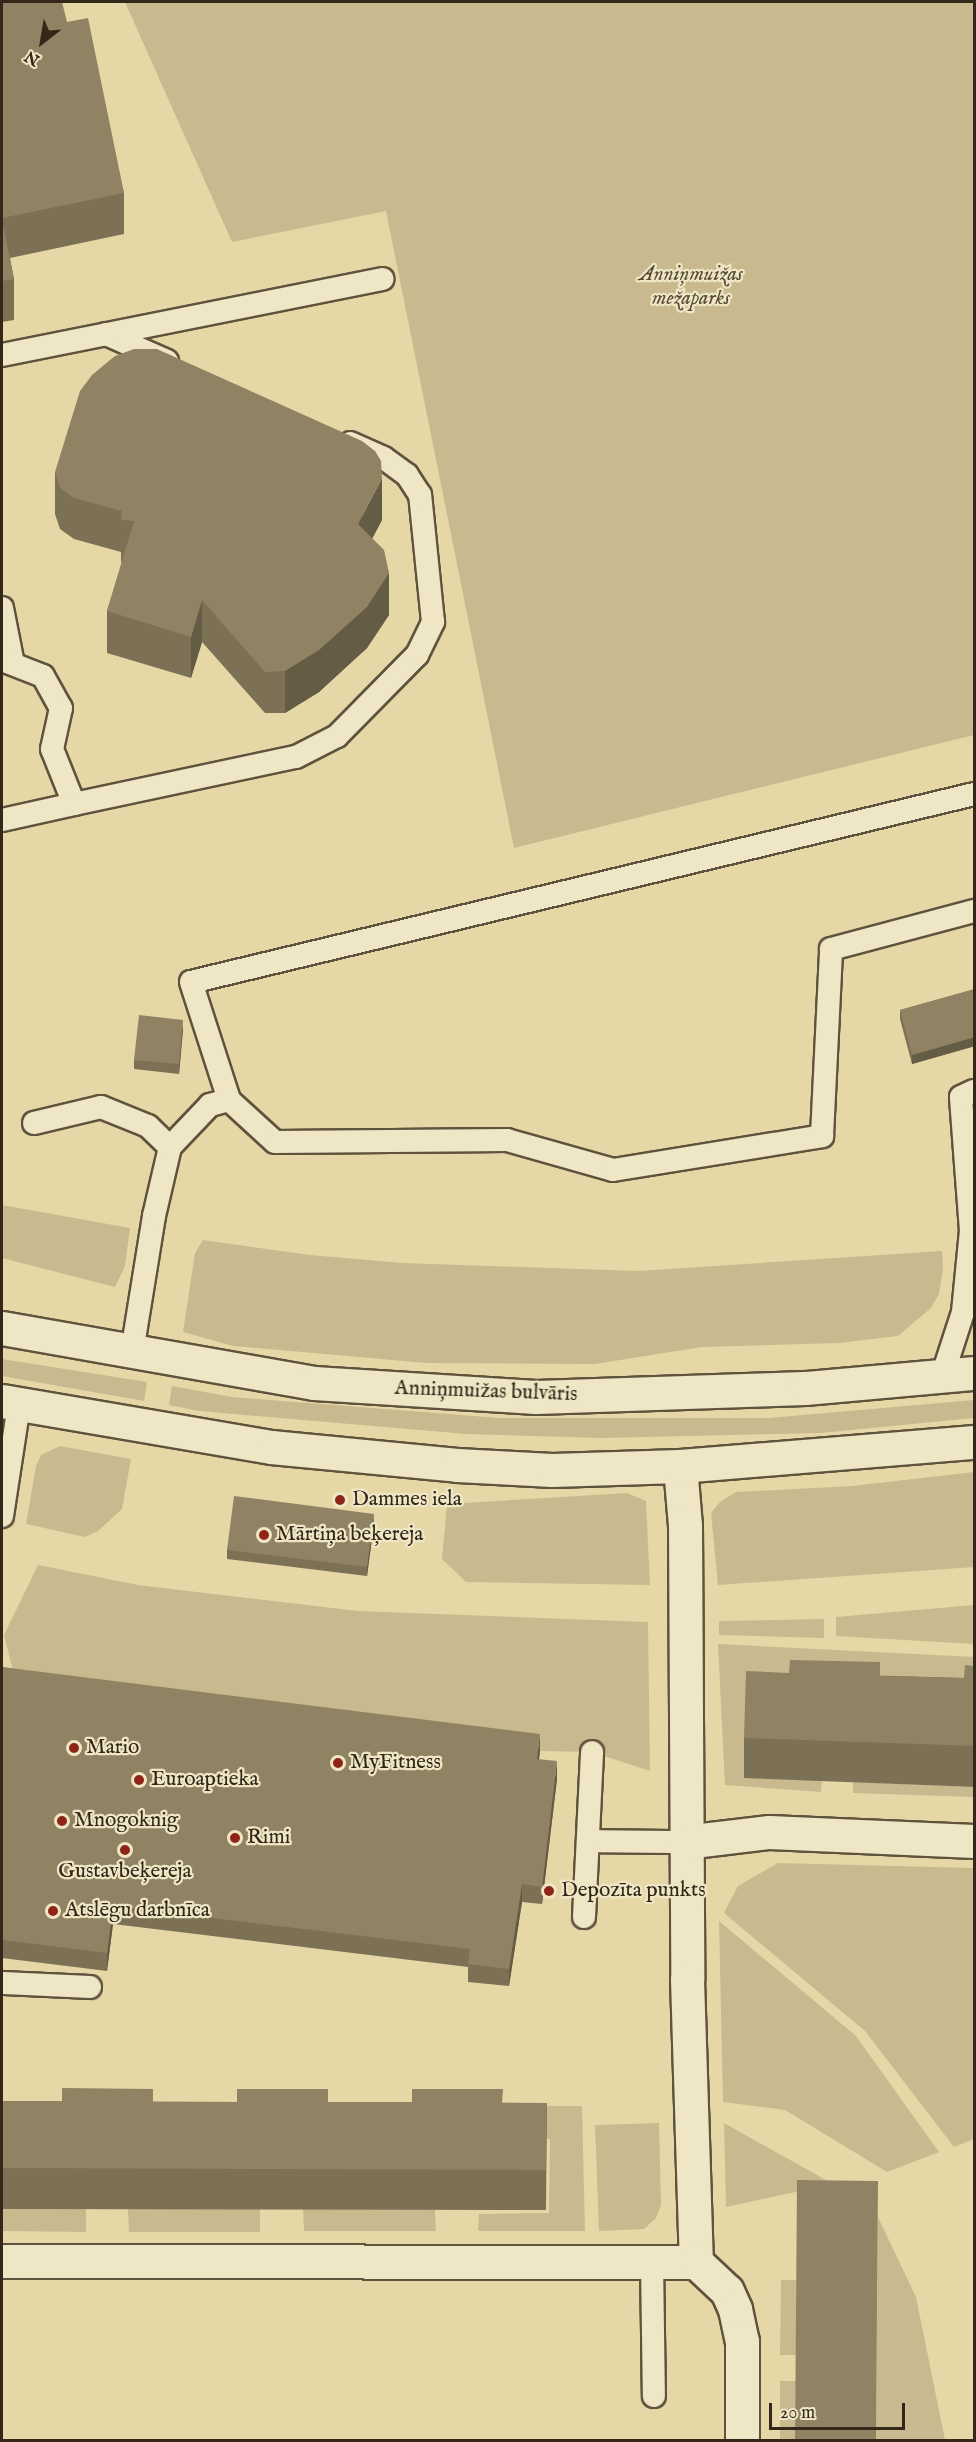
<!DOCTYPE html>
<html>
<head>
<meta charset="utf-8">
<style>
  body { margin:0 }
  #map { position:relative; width:976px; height:2442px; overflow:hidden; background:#e6d8a6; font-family:"IM FELL English",serif }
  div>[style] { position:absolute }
  .green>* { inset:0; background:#c8ba8e }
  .roads { filter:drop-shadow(2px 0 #60533d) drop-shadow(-2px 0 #60533d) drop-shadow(0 2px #60533d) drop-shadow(0 -2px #60533d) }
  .lane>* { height:22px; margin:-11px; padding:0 11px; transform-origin:11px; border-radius:11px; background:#efe6c5 }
  .street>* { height:33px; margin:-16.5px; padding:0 16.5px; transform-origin:16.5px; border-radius:16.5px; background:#efe6c5 }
  .secondary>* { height:33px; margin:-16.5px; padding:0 16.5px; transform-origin:16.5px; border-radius:16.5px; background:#efe6c5 }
  .wall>* { inset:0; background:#7c7155 }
  .shaded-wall>* { inset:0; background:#655c45 }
  .building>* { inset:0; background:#908363 }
  .dots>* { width:16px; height:16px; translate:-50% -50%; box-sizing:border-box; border:3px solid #efe6c5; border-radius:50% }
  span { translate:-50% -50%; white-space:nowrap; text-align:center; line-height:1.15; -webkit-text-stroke:4.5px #efe6c5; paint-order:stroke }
  .park-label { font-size:21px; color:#584c37; font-style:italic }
  .street-label { font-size:21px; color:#33271a }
  .poi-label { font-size:21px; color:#33271a }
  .left { translate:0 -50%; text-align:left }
  .frame { position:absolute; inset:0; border:3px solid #33271a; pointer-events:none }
  .north { position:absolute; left:12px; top:12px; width:60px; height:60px; -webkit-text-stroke:4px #efe6c5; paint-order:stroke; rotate:211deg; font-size:16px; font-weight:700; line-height:24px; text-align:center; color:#33271a }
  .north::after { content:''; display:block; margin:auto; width:21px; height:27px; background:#33271a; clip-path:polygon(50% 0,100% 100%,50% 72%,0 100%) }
  .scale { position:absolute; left:769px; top:2403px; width:136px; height:27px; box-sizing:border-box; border:3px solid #33271a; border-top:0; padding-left:8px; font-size:18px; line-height:21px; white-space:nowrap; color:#33271a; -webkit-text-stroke:4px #efe6c5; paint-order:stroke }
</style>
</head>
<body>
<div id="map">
  <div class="green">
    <div style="clip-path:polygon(125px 2px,974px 2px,974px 735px,514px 848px,386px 211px,232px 242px)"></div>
    <div style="clip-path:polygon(2px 1205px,130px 1228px,125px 1266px,115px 1287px,2px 1258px)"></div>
    <div style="clip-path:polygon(203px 1240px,310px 1255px,403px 1263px,638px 1271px,942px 1251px,943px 1269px,939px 1294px,931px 1308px,898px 1336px,839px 1343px,702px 1347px,595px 1364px,426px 1363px,233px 1346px,183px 1332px,195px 1253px)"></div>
    <div style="clip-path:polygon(2px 1359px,147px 1382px,144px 1401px,2px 1376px)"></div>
    <div style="clip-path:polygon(172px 1386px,232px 1397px,500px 1418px,769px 1418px,974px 1400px,974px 1418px,821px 1433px,601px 1438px,466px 1434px,199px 1411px,169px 1405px)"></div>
    <div style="clip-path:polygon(60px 1446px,131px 1459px,122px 1509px,98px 1531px,85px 1537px,26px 1524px,36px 1466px,41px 1455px)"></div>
    <div style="clip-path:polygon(974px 1472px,974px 1567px,718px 1585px,711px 1513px,720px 1502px,736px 1492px,852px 1486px)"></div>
    <div style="clip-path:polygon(627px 1493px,646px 1501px,650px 1585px,466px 1582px,442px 1559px,447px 1504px)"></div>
    <div style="clip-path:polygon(38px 1565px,138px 1585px,358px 1611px,648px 1622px,650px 1771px,592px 1752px,540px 1751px,17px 1686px,4px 1635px)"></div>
    <div style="clip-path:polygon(974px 1605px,974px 1644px,836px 1636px,836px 1617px)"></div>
    <div style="clip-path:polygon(824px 1619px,824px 1638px,719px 1635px,719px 1621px)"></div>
    <div style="clip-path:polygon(718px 1644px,974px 1657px,974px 1706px,822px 1780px,821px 1792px,725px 1785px)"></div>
    <div style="clip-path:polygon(853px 1782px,974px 1787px,974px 1797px,853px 1793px)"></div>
    <div style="clip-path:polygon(778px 1863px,974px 1868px,974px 2139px,954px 2147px,865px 2031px,724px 1913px,738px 1886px)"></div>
    <div style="clip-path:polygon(719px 1921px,856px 2036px,939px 2152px,887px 2172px,785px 2110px,723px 2102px)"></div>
    <div style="clip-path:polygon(2px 2105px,582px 2106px,585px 2231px,478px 2231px,479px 2214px,549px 2213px,550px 2139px)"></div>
    <div style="clip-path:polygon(659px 2123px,661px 2205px,656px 2218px,644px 2229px,599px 2231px,595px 2125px)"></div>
    <div style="clip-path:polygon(724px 2123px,833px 2184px,726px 2207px)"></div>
    <div style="clip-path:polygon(2px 2208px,86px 2209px,86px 2232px,2px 2231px)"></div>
    <div style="clip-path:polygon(128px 2209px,260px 2209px,260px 2232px,129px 2232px)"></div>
    <div style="clip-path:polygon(303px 2209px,435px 2210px,436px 2231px,304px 2231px)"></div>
    <div style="clip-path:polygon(878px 2217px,916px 2297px,945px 2440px,876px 2440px)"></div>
    <div style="clip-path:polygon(781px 2280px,796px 2280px,796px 2355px,780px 2355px)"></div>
    <div style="clip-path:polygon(780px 2381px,796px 2381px,795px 2440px,780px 2440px)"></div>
  </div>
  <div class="roads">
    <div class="lane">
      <div style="left:106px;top:334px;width:67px;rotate:23.9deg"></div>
      <div style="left:2px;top:355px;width:388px;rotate:-11.3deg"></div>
      <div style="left:2px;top:608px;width:57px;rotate:78.9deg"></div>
      <div style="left:2px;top:660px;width:44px;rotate:21.3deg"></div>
      <div style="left:43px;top:676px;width:37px;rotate:61deg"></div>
      <div style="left:61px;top:708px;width:42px;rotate:102.4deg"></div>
      <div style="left:52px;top:749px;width:59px;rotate:68.2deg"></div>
      <div style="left:74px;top:804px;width:227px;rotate:-12deg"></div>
      <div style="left:296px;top:757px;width:46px;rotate:-27.1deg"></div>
      <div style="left:337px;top:736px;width:114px;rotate:-45.4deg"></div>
      <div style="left:417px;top:655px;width:37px;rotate:-64deg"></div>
      <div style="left:433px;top:622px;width:128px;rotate:-95.8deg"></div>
      <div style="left:420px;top:495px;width:24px;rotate:-123deg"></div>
      <div style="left:407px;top:475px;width:29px;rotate:-144deg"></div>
      <div style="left:384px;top:458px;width:37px;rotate:-156deg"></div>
      <div style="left:974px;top:794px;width:805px;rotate:166.5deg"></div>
      <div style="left:191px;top:982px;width:124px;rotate:72.1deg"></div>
      <div style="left:229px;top:1100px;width:62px;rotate:42.4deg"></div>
      <div style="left:275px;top:1142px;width:232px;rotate:-0.5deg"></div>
      <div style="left:507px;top:1140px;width:110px;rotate:15.8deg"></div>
      <div style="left:613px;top:1170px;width:212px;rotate:-9.2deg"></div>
      <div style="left:822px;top:1136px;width:187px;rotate:-87.2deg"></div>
      <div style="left:831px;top:949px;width:148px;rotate:-14.9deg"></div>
      <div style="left:2px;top:820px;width:74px;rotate:-12.5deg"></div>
      <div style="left:34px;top:1123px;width:69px;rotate:-13.4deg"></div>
      <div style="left:101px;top:1107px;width:51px;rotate:22deg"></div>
      <div style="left:148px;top:1126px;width:30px;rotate:44deg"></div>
      <div style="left:132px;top:1352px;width:138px;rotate:-80.8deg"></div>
      <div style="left:154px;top:1216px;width:71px;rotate:-76.9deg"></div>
      <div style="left:170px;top:1147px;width:58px;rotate:-46.4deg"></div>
      <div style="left:210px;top:1105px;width:20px;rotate:-15deg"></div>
      <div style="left:942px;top:1377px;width:68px;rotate:-72.1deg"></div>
      <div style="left:963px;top:1312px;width:81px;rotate:-84.4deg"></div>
      <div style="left:971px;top:1231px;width:134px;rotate:-94.3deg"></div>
      <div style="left:961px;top:1097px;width:14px;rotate:-25deg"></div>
      <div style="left:2px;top:1516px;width:112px;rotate:-81.3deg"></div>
      <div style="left:588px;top:1841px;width:97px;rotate:0.6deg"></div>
      <div style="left:584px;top:1917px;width:165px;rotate:-87.2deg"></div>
      <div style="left:2px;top:1983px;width:88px;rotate:2.6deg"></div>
      <div style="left:652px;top:2261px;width:135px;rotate:89.2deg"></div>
    </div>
    <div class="street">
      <div style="left:680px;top:1466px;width:59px;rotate:85.2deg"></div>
      <div style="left:685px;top:1525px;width:454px;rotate:89.7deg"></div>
      <div style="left:687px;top:1979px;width:283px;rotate:88.2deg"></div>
      <div style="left:685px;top:1842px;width:85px;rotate:-6.8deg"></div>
      <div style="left:769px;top:1832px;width:205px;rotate:2.5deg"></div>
      <div style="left:2px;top:2261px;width:694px;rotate:0.08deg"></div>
      <div style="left:696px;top:2262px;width:42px;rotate:43.1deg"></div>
      <div style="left:727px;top:2291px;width:20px;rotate:66deg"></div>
      <div style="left:735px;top:2309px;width:33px;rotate:78deg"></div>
      <div style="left:742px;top:2341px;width:99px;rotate:90deg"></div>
    </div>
    <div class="secondary">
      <div style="left:2px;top:1328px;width:317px;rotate:10deg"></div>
      <div style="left:314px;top:1383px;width:222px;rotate:3.6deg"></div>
      <div style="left:536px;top:1397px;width:269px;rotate:-1.9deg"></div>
      <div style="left:805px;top:1388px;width:170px;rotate:-5.1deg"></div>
      <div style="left:2px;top:1401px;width:273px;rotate:9.7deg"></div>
      <div style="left:271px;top:1447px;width:187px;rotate:5.5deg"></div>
      <div style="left:457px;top:1465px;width:95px;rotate:3deg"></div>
      <div style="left:552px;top:1470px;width:128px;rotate:-1.8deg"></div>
      <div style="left:680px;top:1466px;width:295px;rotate:-4.7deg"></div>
    </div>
  </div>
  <div class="wall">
    <div style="clip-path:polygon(2px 2px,67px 22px,124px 193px,124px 234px,10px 258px,14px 279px,14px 320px,2px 322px)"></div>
    <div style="clip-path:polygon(55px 472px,382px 520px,372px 538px,389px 615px,367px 648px,319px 692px,285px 713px,265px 713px,202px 642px,191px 678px,107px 653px,107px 611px,122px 562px,121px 562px,121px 552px,74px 539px,60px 529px,55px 514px)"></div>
    <div style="clip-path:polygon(975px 989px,975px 1046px,912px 1064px,900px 1019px,900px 1010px)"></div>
    <div style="clip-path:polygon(183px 1029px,179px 1074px,134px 1069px,134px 1060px)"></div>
    <div style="clip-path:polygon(374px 1523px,367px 1576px,227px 1559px,227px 1550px)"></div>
    <div style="clip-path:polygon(975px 1666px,975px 1787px,744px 1778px,744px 1738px,789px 1673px,964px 1678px)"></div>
    <div style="clip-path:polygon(2px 1667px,540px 1751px,539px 1759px,557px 1779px,542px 1904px,522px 1902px,509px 1986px,468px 1982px,468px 1967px,113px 1924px,107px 1971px,2px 1958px)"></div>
    <div style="clip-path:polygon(2px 2101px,547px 2103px,546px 2210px,2px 2209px)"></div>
  </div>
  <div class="shaded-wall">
    <div style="clip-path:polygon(382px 478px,382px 520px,358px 566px,358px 524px)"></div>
    <div style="clip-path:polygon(389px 573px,389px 615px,367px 648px,319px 692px,285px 713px,285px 671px)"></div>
    <div style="clip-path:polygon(202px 600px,202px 642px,191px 678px,191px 637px)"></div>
    <div style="clip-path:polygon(183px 1020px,183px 1029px,179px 1074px,179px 1064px)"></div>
    <div style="clip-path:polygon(975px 1037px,975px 1046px,912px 1064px,912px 1055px)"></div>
    <div style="clip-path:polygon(374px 1514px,374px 1523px,367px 1576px,367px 1567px)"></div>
    <div style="clip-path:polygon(540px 1734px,540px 1751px,537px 1776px,537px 1759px)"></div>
    <div style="clip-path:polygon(557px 1761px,557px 1779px,542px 1904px,542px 1887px)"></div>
    <div style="clip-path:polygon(522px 1884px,522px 1902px,509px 1986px,509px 1969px)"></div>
    <div style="clip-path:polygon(113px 1906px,113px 1924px,107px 1971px,107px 1953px)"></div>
  </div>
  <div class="building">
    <div style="clip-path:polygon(2px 2px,62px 2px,67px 22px,88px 18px,124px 193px,2px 218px)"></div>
    <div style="clip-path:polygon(2px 220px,14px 279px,2px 281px)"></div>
    <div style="clip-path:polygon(134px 349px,157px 349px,362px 441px,375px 451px,381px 461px,382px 478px,358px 524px,384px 550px,389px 573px,367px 607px,319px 650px,285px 671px,265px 672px,202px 600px,191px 637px,107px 611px,134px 521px,121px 520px,122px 511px,74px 498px,60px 488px,55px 472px,80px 391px,92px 375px,115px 356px)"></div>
    <div style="clip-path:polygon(975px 989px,975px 1037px,912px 1055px,900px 1010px)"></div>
    <div style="clip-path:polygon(139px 1015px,183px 1020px,179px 1064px,134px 1060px)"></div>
    <div style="clip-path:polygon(234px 1496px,374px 1514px,367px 1567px,227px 1550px)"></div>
    <div style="clip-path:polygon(790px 1660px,880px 1662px,880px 1676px,964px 1678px,965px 1665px,975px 1666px,975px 1746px,744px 1738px,746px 1671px,789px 1673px)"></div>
    <div style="clip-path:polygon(2px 1667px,540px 1734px,537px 1759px,557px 1761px,542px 1887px,522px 1884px,509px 1969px,468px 1964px,470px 1949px,113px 1906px,107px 1953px,2px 1940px)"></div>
    <div style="clip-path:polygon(62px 2088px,153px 2089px,153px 2102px,237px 2102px,237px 2089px,328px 2089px,328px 2102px,412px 2102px,412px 2089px,503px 2089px,502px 2103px,547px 2103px,546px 2170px,2px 2168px,2px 2101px,62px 2102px)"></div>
    <div style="clip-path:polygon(797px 2180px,878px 2181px,876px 2440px,795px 2440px)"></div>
  </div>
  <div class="dots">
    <div style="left:340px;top:1500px;background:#8f2418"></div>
    <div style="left:264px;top:1535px;background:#8f2418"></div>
    <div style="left:74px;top:1748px;background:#8f2418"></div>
    <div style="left:338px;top:1763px;background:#8f2418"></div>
    <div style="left:139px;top:1780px;background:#8f2418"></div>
    <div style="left:62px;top:1821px;background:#8f2418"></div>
    <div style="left:235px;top:1838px;background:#8f2418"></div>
    <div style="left:125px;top:1850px;background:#8f2418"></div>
    <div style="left:549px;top:1891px;background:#8f2418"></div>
    <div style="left:53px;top:1911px;background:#8f2418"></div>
  </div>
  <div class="park-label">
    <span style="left:691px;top:287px">Anniņmuižas<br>mežaparks</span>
  </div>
  <div class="street-label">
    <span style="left:486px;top:1392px;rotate:2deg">Anniņmuižas bulvāris</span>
  </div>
  <div class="poi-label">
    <span class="left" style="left:352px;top:1500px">Dammes iela</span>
    <span class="left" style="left:276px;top:1535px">Mārtiņa beķereja</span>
    <span class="left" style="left:86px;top:1748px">Mario</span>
    <span class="left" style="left:350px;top:1763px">MyFitness</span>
    <span class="left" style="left:151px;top:1780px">Euroaptieka</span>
    <span class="left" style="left:74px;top:1821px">Mnogoknig</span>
    <span class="left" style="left:247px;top:1838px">Rimi</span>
    <span style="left:125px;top:1872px">Gustavbeķereja</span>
    <span class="left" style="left:561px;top:1891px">Depozīta punkts</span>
    <span class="left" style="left:65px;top:1911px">Atslēgu darbnīca</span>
  </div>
  <div class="frame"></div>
  <div class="north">N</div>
  <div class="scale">20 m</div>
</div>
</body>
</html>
